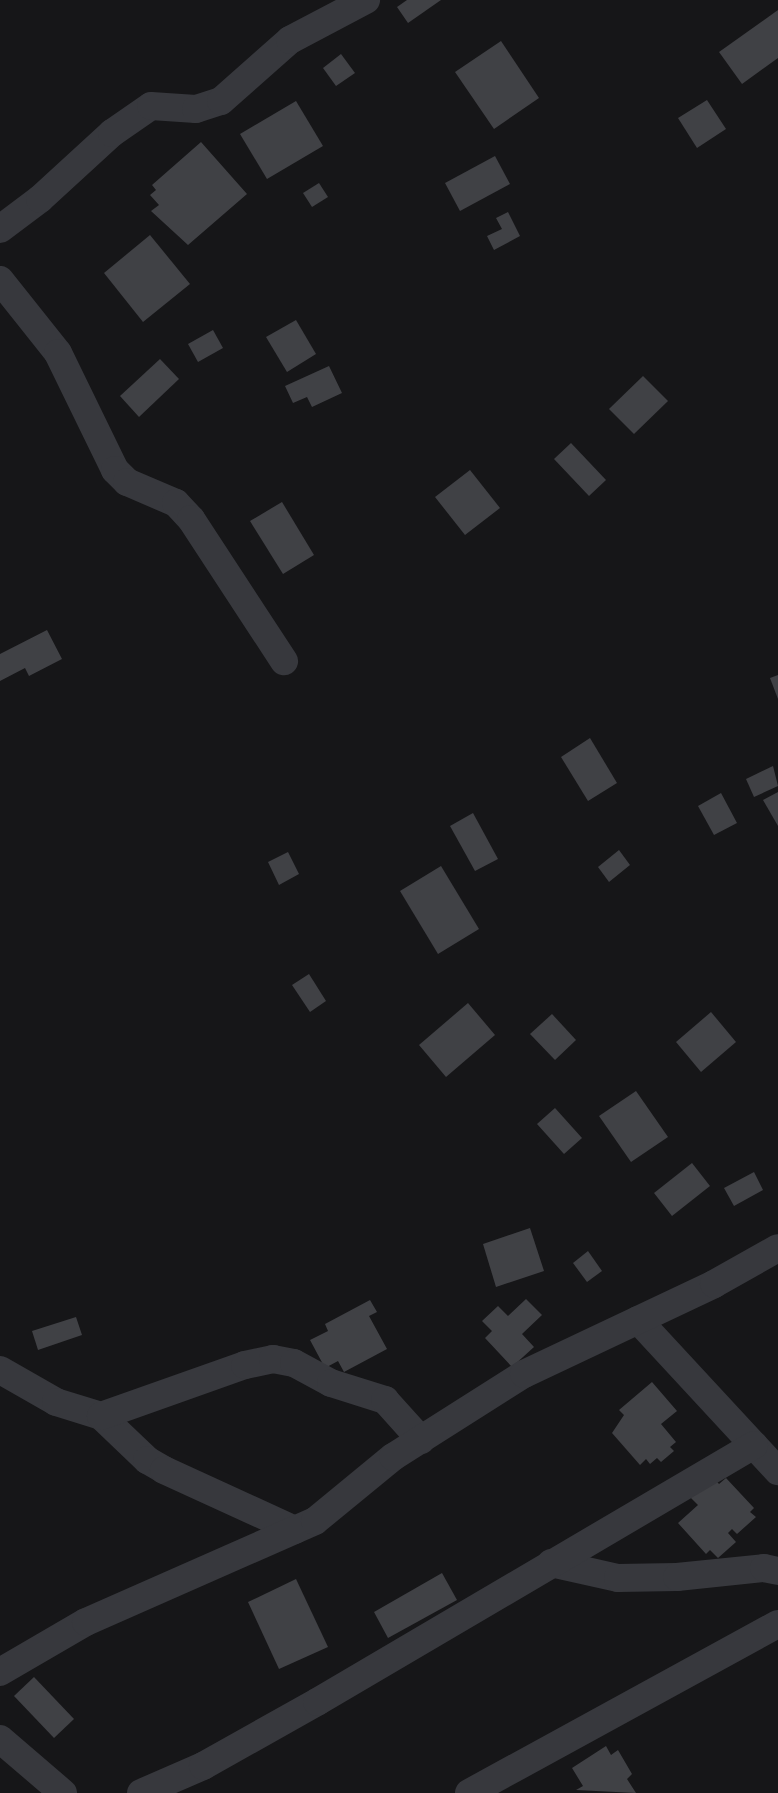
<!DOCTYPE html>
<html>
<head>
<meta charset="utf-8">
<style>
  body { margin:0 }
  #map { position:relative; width:778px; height:1793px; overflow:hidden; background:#161618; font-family:"Roboto Condensed",sans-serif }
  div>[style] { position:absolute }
  .building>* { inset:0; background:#404145 }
  .minor>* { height:28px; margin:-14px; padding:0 14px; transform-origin:14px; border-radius:14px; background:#37383d }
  span { translate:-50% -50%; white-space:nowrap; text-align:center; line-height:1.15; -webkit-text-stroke:4.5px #111113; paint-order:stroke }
</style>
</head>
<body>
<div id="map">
  <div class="building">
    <div style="clip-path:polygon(407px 0,441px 0,408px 23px,397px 7px)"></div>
    <div style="clip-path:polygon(778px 10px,778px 58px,742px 84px,719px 52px)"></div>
    <div style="clip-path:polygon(501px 41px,539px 98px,494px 129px,455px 72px)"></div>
    <div style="clip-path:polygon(341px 54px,355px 73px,336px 86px,323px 68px)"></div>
    <div style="clip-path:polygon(707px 100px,726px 129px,697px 148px,678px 118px)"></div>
    <div style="clip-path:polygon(296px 101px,323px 146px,267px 179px,240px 134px)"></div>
    <div style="clip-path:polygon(201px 142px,247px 194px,188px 245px,151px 211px,159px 205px,150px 195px,156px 190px,152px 185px)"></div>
    <div style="clip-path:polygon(495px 156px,510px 184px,460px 211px,445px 183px)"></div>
    <div style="clip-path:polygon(319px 183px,328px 197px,312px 207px,303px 193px)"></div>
    <div style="clip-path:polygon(508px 212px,520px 236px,494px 250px,487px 236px,502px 229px,496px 218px)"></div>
    <div style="clip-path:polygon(150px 235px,190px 284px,143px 322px,104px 273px)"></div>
    <div style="clip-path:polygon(296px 320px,316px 354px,287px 372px,266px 337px)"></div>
    <div style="clip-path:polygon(213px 330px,223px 348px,198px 362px,188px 344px)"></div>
    <div style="clip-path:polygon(160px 359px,179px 379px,139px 417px,120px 396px)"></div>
    <div style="clip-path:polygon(329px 366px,342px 393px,312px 407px,307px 397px,293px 403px,285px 386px)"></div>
    <div style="clip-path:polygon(643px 376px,668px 401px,634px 434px,609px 409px)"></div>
    <div style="clip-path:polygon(571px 443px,606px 480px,589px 496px,554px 459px)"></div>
    <div style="clip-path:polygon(470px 470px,500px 508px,465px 535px,435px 497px)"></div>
    <div style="clip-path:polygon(282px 502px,314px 555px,283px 574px,250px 521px)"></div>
    <div style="clip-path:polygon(47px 630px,62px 659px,29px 676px,25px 668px,0 681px,0 654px)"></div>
    <div style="clip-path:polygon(778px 675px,778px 699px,770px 678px)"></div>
    <div style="clip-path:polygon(590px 738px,617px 783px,588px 801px,561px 757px)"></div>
    <div style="clip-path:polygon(773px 766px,778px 786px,754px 797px,746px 779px)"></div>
    <div style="clip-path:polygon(778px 792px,778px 826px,763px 800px)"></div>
    <div style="clip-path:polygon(721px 793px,737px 823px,714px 835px,698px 806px)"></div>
    <div style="clip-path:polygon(473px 813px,498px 859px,475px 871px,450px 826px)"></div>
    <div style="clip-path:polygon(619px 850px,630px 865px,609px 882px,598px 867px)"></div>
    <div style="clip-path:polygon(288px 852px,299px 874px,279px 885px,268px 862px)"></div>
    <div style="clip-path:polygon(441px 866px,479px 929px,438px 954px,400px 891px)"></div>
    <div style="clip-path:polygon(309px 974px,326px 1001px,310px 1012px,292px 985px)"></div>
    <div style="clip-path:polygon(468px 1003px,495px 1035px,446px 1077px,419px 1045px)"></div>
    <div style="clip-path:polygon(711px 1012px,736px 1042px,701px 1072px,676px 1042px)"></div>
    <div style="clip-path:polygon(552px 1014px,576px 1040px,555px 1060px,530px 1034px)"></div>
    <div style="clip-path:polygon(636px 1091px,668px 1137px,631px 1162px,599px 1116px)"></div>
    <div style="clip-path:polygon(555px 1108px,582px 1138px,564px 1154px,537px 1124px)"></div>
    <div style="clip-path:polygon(692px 1163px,710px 1186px,672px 1216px,654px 1193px)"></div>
    <div style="clip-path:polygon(754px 1172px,763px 1190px,734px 1206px,724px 1188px)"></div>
    <div style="clip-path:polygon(530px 1228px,544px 1271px,496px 1287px,483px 1244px)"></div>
    <div style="clip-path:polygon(588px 1251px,602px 1271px,587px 1282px,573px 1263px)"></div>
    <div style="clip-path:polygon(526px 1299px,542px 1315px,522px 1334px,534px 1347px,512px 1367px,485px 1338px,492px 1331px,482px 1321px,498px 1306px,508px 1316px)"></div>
    <div style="clip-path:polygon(370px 1300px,377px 1312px,369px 1316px,387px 1349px,344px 1372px,338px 1361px,325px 1368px,310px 1340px,328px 1331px,325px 1324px)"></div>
    <div style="clip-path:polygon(76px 1317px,82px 1335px,38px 1350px,32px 1331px)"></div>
    <div style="clip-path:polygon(652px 1382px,677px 1411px,661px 1424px,676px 1442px,670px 1447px,674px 1451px,661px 1462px,657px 1458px,650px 1464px,646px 1459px,640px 1465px,612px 1433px,624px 1415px,619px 1410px)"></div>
    <div style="clip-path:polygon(712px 1476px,719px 1484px,726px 1478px,754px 1508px,750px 1512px,756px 1517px,737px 1534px,732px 1529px,728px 1533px,736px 1542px,718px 1558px,710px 1550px,706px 1554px,678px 1523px,698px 1505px,689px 1496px)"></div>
    <div style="clip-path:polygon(442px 1573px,457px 1600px,388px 1638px,374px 1612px)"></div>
    <div style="clip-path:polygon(296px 1579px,328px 1647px,279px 1669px,248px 1602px)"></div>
    <div style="clip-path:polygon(34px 1677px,74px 1719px,54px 1738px,14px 1696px)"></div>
    <div style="clip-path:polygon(606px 1746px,611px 1755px,618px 1750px,632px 1774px,627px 1779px,636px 1793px,576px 1790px,583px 1786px,572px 1768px)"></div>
  </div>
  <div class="minor">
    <div style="left:0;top:229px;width:50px;rotate:-36.9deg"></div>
    <div style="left:40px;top:199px;width:98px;rotate:-42.5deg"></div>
    <div style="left:112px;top:133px;width:47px;rotate:-34.7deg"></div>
    <div style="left:151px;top:106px;width:45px;rotate:3.8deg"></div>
    <div style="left:196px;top:109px;width:26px;rotate:-18deg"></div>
    <div style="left:221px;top:101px;width:92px;rotate:-41.5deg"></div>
    <div style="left:290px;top:40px;width:86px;rotate:-27.8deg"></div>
    <div style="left:0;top:280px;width:93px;rotate:51.5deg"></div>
    <div style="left:58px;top:353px;width:130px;rotate:64deg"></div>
    <div style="left:115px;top:470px;width:17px;rotate:45deg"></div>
    <div style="left:127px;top:482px;width:53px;rotate:23.2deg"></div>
    <div style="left:176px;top:503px;width:22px;rotate:47deg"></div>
    <div style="left:191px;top:519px;width:170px;rotate:56.8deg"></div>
    <div style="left:638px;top:1320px;width:206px;rotate:47.2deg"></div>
    <div style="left:0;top:1370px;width:64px;rotate:29.7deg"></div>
    <div style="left:56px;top:1402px;width:47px;rotate:17.3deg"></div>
    <div style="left:101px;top:1416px;width:64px;rotate:43.7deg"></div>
    <div style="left:147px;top:1460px;width:20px;rotate:30deg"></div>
    <div style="left:164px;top:1470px;width:144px;rotate:24.6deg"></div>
    <div style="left:101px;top:1416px;width:153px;rotate:-19.5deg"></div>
    <div style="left:245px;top:1365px;width:29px;rotate:-12deg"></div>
    <div style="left:273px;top:1359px;width:21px;rotate:11deg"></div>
    <div style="left:294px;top:1363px;width:42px;rotate:28.4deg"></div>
    <div style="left:331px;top:1383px;width:57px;rotate:17.5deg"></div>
    <div style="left:385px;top:1400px;width:54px;rotate:48deg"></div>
    <div style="left:551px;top:1563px;width:69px;rotate:12.6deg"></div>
    <div style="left:618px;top:1578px;width:59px;rotate:-1deg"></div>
    <div style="left:677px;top:1577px;width:87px;rotate:-5.9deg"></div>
    <div style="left:764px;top:1568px;width:14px;rotate:12deg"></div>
    <div style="left:0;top:1672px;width:99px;rotate:-30.2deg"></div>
    <div style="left:86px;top:1622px;width:250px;rotate:-23.8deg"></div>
    <div style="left:315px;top:1521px;width:101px;rotate:-39.4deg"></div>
    <div style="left:393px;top:1457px;width:155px;rotate:-32.4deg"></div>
    <div style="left:524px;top:1374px;width:210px;rotate:-25.3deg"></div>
    <div style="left:714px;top:1284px;width:73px;rotate:-29.4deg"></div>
    <div style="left:0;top:1739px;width:83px;rotate:40.6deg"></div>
    <div style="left:141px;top:1793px;width:68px;rotate:-23.5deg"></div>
    <div style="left:203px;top:1766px;width:131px;rotate:-29.3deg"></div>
    <div style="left:317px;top:1702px;width:507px;rotate:-30.46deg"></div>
    <div style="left:469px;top:1793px;width:352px;rotate:-28.7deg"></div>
  </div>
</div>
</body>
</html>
